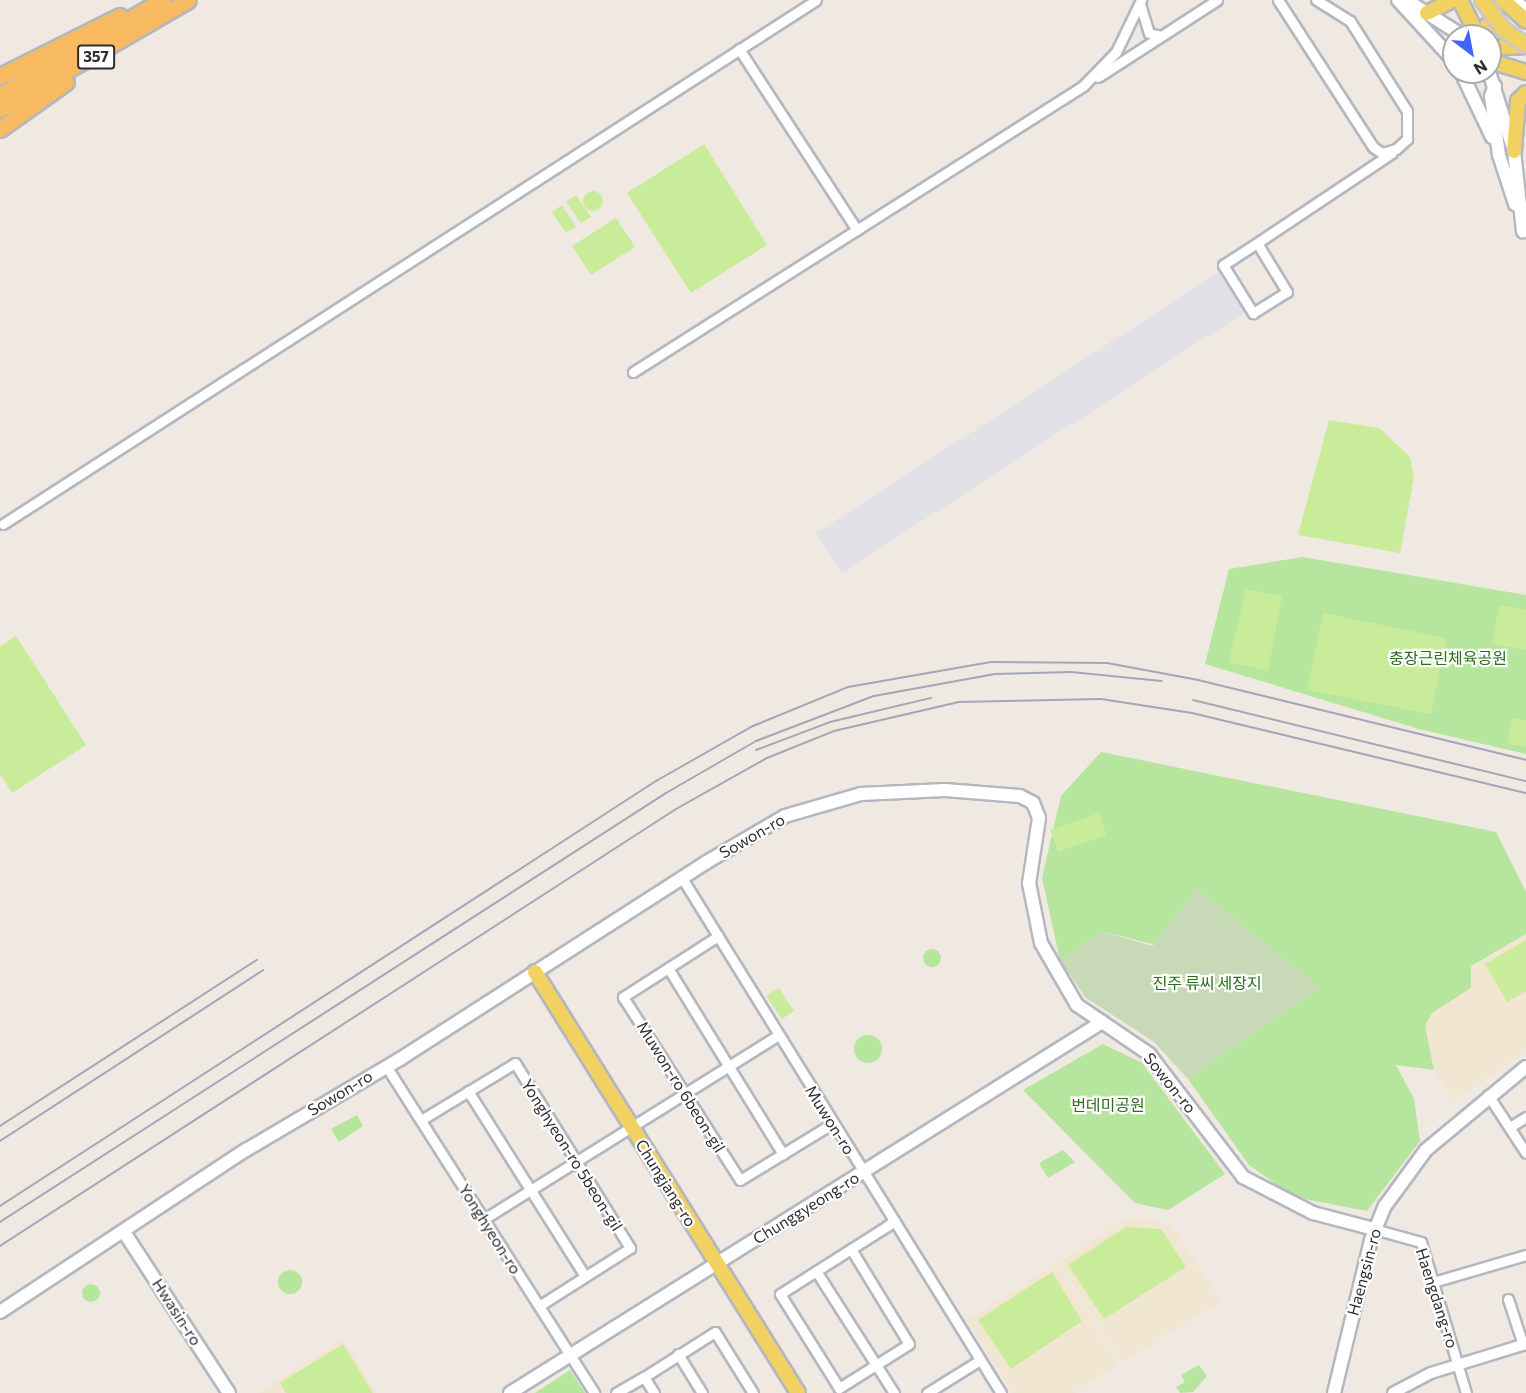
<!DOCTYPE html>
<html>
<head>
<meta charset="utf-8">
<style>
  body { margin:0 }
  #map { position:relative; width:1526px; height:1393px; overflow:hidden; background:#efe9e1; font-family:Commissioner,"Noto Sans KR",sans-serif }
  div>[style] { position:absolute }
  .industrial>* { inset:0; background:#e3e1e8 }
  .education>* { inset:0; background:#f0e6d1 }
  .green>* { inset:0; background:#b6e59e }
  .round { border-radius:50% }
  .cemetery>* { inset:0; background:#c8d9b8 }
  .pitch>* { inset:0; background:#c9ec9a }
  .roads { filter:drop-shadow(2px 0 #b4b7c1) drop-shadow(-2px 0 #b4b7c1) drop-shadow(0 2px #b4b7c1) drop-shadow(0 -2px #b4b7c1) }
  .minor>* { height:9px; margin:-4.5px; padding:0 4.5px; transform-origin:4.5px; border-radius:4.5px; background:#fff }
  .tertiary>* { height:10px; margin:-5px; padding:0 5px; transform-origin:5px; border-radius:5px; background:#fff }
  .secondary>* { height:12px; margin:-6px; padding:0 6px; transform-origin:6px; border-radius:6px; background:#fff }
  .primary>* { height:14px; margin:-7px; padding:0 7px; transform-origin:7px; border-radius:7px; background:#f2d163 }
  .trunk>* { height:15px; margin:-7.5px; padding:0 7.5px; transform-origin:7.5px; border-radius:7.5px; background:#f8ba60 }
  .rail>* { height:2px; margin:-1px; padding:0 1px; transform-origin:1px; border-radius:1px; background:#a3a6b8 }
  .bridges { filter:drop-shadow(2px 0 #c9c9c9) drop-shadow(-2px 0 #c9c9c9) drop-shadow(0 2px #c9c9c9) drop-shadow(0 -2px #c9c9c9) }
  .primary-bridge>* { height:14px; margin:-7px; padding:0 7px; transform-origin:7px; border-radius:7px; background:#f2d163 }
  span { translate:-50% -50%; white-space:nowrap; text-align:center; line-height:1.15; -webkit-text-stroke:4.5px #fff; paint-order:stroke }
  .shield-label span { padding:2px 4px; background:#fff; border:2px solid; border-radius:4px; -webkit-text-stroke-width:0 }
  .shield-label { font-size:15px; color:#2e2e2e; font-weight:700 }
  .park-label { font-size:16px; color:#2c6e1b }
  .street-label { font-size:16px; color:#2e2e2e }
  .north { position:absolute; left:1442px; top:24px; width:60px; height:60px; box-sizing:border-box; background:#fff; border:2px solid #ababab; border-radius:50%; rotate:148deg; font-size:16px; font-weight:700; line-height:24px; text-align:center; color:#2e2e2e }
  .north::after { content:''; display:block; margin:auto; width:21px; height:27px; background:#4264fb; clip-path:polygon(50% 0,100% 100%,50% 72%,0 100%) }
</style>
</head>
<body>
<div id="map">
  <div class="industrial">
    <div style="clip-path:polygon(1219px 272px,1245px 312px,842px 573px,816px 533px)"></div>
  </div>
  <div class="education">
    <div style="clip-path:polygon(1526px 934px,1526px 1052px,1453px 1102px,1434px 1070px,1425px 1026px,1432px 1013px,1471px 988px,1471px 966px)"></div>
    <div style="clip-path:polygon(1125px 1219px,1170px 1223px,1222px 1301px,1122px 1363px,1059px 1262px)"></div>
    <div style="clip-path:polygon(1057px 1263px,1120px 1364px,1073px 1393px,1012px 1393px,967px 1320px)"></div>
    <div style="clip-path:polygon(343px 1339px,377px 1393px,258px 1393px)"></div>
  </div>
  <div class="green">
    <div style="clip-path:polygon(1302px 557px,1526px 595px,1526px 754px,1419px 729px,1205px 664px,1229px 569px)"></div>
    <div style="clip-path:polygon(1101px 752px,1496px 832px,1526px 892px,1526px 934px,1471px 966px,1471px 988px,1432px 1013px,1425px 1026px,1434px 1070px,1396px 1065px,1414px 1099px,1420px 1141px,1367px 1211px,1294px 1197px,1249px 1165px,1188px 1079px,1320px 986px,1104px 932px,1060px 960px,1042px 878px,1061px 796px)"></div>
    <div class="round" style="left:923px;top:949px;width:18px;height:18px"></div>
    <div class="round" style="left:854px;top:1035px;width:28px;height:28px"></div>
    <div style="clip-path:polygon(1103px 1044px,1142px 1063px,1225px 1174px,1168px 1210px,1135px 1203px,1023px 1090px)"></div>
    <div style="clip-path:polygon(357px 1115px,363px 1126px,339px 1142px,331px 1129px)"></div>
    <div style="clip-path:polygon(1063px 1150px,1075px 1162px,1048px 1178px,1039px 1163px)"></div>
    <div class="round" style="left:278px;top:1270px;width:24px;height:24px"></div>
    <div class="round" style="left:82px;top:1284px;width:18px;height:18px"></div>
    <div style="clip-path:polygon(1199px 1365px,1207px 1376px,1193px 1392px,1180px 1393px,1176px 1387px,1185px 1382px,1181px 1375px)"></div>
    <div style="clip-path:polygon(570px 1370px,585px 1393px,535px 1393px)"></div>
  </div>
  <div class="cemetery">
    <div style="clip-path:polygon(1197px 889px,1320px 987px,1188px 1079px,1154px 1042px,1085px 997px,1060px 960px,1104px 932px,1152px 946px)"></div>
  </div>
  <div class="pitch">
    <div style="clip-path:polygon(704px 144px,767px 245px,691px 293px,627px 193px)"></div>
    <div class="round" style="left:583px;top:191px;width:20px;height:20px"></div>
    <div style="clip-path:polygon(576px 195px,591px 217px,581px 223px,566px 202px)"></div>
    <div style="clip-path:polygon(562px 205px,576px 227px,566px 233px,552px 212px)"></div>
    <div style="clip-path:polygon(616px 218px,635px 247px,591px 275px,572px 246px)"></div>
    <div style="clip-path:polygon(1329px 420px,1379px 428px,1410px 457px,1414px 477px,1400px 553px,1298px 535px)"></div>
    <div style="clip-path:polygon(1246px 589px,1282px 596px,1268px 671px,1229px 662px)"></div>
    <div style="clip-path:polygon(1499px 605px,1526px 610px,1526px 650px,1492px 644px)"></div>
    <div style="clip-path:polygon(1323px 613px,1446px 638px,1431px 714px,1307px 690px)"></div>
    <div style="clip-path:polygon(16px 636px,86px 745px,12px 793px,0 774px,0 646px)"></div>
    <div style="clip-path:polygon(1512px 718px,1526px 721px,1526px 747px,1507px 744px)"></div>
    <div style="clip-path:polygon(1099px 813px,1106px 835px,1058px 852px,1050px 830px)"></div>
    <div style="clip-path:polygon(1526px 940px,1526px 991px,1507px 1002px,1485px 964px)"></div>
    <div style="clip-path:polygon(779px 988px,794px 1011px,782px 1019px,766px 996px)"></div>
    <div style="clip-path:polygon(1126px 1227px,1161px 1229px,1186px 1267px,1104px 1319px,1068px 1265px)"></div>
    <div style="clip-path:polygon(1052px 1272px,1082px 1321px,1011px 1369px,978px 1320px)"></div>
    <div style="clip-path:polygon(343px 1344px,373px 1393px,286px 1393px,280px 1383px)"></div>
  </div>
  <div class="roads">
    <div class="minor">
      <div style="left:1278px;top:0;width:175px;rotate:57.1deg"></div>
      <div style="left:1373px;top:147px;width:11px;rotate:34deg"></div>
      <div style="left:1382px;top:153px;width:15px;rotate:-16deg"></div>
      <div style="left:1396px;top:149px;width:15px;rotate:-42deg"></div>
      <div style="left:1407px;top:139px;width:28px;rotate:-90deg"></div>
      <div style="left:1407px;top:111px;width:107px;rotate:-122.3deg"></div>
      <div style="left:1350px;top:21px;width:40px;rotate:-148deg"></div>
      <div style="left:1517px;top:0;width:13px;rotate:45deg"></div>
      <div style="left:1140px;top:4px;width:30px;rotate:73deg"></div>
      <div style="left:1149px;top:33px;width:12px;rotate:14deg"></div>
      <div style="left:739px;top:49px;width:216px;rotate:56.9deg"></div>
      <div style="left:1098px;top:77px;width:142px;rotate:-32.9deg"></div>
      <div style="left:1257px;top:243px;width:40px;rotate:147.1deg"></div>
      <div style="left:1223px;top:265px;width:57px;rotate:58deg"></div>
      <div style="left:1253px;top:313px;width:40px;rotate:-32deg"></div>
      <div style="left:1287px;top:292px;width:57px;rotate:-121.5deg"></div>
      <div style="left:1257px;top:243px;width:162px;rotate:-33.7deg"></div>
      <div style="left:633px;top:372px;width:533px;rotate:-32.44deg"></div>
      <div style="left:1083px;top:86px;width:47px;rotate:-45.9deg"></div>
      <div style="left:1116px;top:52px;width:58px;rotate:-64.3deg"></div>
      <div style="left:3px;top:524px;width:967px;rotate:-32.8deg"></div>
      <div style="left:682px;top:878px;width:606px;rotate:58.23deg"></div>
      <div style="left:718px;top:936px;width:113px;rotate:147.3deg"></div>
      <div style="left:623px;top:997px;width:217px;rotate:57.4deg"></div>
      <div style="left:740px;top:1180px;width:109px;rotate:-31.5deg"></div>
      <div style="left:668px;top:968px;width:219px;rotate:58.3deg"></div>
      <div style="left:386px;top:1066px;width:388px;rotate:57.5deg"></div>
      <div style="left:468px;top:1091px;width:219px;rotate:57.7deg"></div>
      <div style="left:1488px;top:1095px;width:69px;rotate:56.8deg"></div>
      <div style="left:421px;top:1120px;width:110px;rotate:-31.2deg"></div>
      <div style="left:515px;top:1063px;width:218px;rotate:58.1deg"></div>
      <div style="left:630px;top:1248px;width:108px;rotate:147.5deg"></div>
      <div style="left:1510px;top:1127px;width:19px;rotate:-32deg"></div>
      <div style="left:484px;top:1219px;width:347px;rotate:-32deg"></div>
      <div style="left:1374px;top:1229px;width:49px;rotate:15.5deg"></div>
      <div style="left:1421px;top:1242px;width:158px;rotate:73.4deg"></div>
      <div style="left:851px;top:1249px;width:111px;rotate:58.6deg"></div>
      <div style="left:909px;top:1344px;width:83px;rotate:147.8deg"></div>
      <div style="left:839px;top:1388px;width:111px;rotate:-122.1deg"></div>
      <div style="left:780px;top:1294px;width:127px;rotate:-32.4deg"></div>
      <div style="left:887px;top:1226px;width:9px;rotate:-36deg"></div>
      <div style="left:816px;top:1271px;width:145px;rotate:57.4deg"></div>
      <div style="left:1433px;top:1282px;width:97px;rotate:-16.2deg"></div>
      <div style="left:1508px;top:1299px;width:48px;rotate:71.9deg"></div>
      <div style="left:678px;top:1354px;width:46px;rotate:58.4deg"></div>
      <div style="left:616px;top:1393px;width:32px;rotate:-30deg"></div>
      <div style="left:654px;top:1393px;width:19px;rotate:-122deg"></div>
      <div style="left:644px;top:1377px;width:84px;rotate:-32.4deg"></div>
      <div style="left:715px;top:1332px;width:72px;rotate:58.1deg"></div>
      <div style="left:927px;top:1393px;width:62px;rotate:-31.9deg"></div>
    </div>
    <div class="tertiary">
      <div style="left:1393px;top:1393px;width:43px;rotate:-27.8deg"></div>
      <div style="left:1431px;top:1373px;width:99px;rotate:-17deg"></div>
    </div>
    <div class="secondary">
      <div style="left:1398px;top:0;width:83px;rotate:47.4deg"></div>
      <div style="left:1406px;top:0;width:67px;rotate:32.3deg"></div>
      <div style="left:1461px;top:72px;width:72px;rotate:64.5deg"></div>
      <div style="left:1489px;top:72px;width:83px;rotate:72.4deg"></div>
      <div style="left:1514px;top:151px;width:81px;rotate:83.6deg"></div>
      <div style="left:1495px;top:86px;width:11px;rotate:112deg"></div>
      <div style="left:1491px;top:96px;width:60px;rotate:82.3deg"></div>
      <div style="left:1499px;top:155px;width:52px;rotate:71.9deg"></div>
      <div style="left:124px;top:1232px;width:192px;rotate:56.9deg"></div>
      <div style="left:0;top:1312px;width:295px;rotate:-33.4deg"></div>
      <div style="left:246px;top:1150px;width:179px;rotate:-30.6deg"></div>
      <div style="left:400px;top:1059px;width:363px;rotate:-32.7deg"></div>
      <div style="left:705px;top:863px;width:93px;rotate:-30.4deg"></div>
      <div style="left:785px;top:816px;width:79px;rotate:-16.1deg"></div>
      <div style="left:861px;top:794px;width:84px;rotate:-2.7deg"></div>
      <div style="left:945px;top:790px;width:75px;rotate:4.6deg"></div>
      <div style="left:1020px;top:796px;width:15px;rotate:28deg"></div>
      <div style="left:1033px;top:803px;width:16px;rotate:68deg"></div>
      <div style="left:1039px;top:818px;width:66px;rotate:98.7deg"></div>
      <div style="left:1029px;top:883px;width:61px;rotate:78.7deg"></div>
      <div style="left:1041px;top:943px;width:72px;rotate:59.9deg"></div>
      <div style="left:1077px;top:1005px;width:87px;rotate:34.2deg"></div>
      <div style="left:1149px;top:1054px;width:155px;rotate:52.6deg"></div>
      <div style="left:1243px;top:1177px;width:79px;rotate:27.2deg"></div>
      <div style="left:1313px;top:1213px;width:63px;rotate:14.7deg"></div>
      <div style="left:510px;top:1393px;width:699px;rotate:-32.07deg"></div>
      <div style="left:1334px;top:1393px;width:157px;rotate:-76.4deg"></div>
      <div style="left:1371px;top:1240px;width:37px;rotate:-68deg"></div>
      <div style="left:1385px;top:1206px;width:69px;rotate:-53.8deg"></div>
      <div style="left:1426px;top:1150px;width:130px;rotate:-39.7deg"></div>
    </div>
    <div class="primary">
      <div style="left:1460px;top:0;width:40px;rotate:63.4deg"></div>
      <div style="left:1478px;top:36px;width:28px;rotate:-49deg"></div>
      <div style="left:1496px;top:15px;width:9px;rotate:-111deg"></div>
      <div style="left:1503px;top:0;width:31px;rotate:42deg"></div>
      <div style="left:1427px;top:13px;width:29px;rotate:-27deg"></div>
      <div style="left:1490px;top:48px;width:36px;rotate:-3deg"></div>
      <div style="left:1490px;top:61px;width:38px;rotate:17deg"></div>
      <div style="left:1514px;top:151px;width:50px;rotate:-85.4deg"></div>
      <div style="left:1518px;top:101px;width:11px;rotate:-45deg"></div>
      <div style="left:535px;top:972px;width:496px;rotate:58deg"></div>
    </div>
    <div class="trunk">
      <div style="left:0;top:76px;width:134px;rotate:-26.6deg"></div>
      <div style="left:0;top:95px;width:188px;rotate:-30.4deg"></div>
      <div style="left:0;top:109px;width:217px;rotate:-30.1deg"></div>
      <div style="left:0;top:129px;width:81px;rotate:-35.5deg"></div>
    </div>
  </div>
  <div class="rail">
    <div style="left:1193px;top:700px;width:343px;rotate:13.7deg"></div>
    <div style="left:756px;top:750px;width:79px;rotate:-20.7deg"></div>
    <div style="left:830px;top:722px;width:104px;rotate:-13.4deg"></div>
    <div style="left:0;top:1126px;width:306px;rotate:-32.9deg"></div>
    <div style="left:0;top:1141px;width:314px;rotate:-33deg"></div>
    <div style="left:0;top:1206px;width:782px;rotate:-32.94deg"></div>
    <div style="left:656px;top:781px;width:112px;rotate:-29.6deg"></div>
    <div style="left:753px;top:726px;width:103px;rotate:-22.3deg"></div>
    <div style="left:848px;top:687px;width:145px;rotate:-9.9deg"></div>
    <div style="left:991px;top:662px;width:116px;rotate:0.5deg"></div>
    <div style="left:1107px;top:663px;width:93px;rotate:10.6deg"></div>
    <div style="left:1198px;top:680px;width:338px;rotate:13.7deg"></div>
    <div style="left:0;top:1222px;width:792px;rotate:-32.79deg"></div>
    <div style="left:666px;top:793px;width:104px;rotate:-30deg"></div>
    <div style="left:756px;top:741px;width:126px;rotate:-20.9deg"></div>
    <div style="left:874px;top:696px;width:123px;rotate:-10.3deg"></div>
    <div style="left:995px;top:674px;width:76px;rotate:-1.5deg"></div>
    <div style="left:1071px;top:672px;width:91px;rotate:5.6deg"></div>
    <div style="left:0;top:1246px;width:805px;rotate:-32.88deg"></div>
    <div style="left:676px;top:809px;width:104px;rotate:-29.3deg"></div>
    <div style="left:767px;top:758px;width:72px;rotate:-21.9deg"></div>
    <div style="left:834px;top:731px;width:128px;rotate:-13.1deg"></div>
    <div style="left:959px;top:702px;width:142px;rotate:-1.2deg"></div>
    <div style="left:1101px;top:699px;width:92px;rotate:8.7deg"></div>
    <div style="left:1192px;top:713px;width:343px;rotate:13.5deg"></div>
  </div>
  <div class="bridges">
    <div class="primary-bridge">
      <div style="left:1482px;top:0;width:36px;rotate:54deg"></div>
      <div style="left:1503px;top:29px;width:28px;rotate:35deg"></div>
    </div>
  </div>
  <div class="shield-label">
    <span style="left:96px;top:57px">357</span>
  </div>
  <div class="park-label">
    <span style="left:1448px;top:658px">충장근린체육공원</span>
    <span style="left:1207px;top:983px">진주 류씨 세장지</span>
    <span style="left:1108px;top:1105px">번데미공원</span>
  </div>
  <div class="street-label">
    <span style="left:752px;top:836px;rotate:-30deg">Sowon-ro</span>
    <span style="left:1170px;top:1083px;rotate:51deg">Sowon-ro</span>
    <span style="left:681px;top:1087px;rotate:58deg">Muwon-ro 6beon-gil</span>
    <span style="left:340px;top:1093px;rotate:-31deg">Sowon-ro</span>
    <span style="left:830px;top:1120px;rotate:58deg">Muwon-ro</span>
    <span style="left:572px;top:1155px;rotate:58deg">Yonghyeon-ro 5beon-gil</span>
    <span style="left:666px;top:1183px;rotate:58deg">Chungjang-ro</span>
    <span style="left:806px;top:1208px;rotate:-32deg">Chunggyeong-ro</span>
    <span style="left:490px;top:1229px;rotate:58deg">Yonghyeon-ro</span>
    <span style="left:1364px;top:1272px;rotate:-75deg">Haengsin-ro</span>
    <span style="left:1437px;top:1298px;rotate:72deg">Haengdang-ro</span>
    <span style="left:177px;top:1312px;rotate:57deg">Hwasin-ro</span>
  </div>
  <div class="north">N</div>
</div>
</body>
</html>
